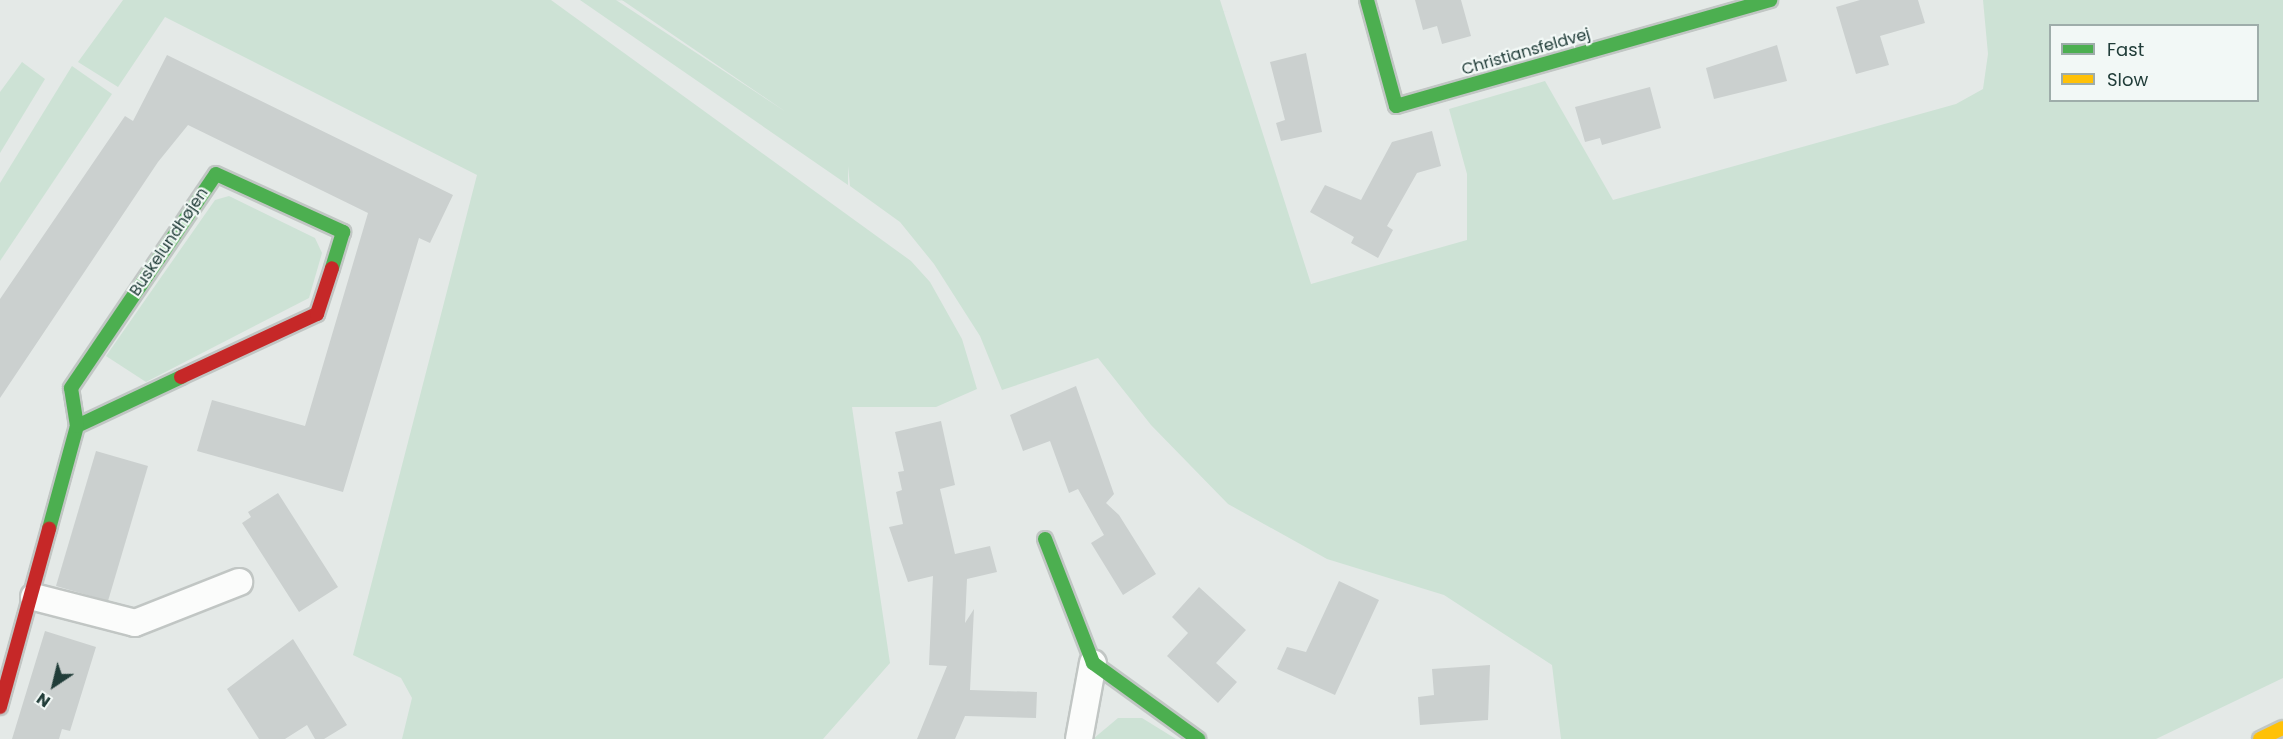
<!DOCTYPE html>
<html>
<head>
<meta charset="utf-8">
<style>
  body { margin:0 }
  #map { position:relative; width:2283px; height:739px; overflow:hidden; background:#e4e9e7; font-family:Poppins,sans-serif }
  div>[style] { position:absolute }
  .green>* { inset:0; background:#cde2d5 }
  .building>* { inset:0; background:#cbd0cf }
  .roads { filter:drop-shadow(2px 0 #c1c6c4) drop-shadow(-2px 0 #c1c6c4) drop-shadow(0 2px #c1c6c4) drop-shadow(0 -2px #c1c6c4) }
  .street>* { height:26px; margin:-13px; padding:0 13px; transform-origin:13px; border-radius:13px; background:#fbfcfb }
  .fast>* { height:14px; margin:-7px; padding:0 7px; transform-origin:7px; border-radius:7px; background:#4caf50 }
  .slow>* { height:14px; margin:-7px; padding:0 7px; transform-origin:7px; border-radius:7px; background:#ffc107 }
  .jam>* { height:14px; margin:-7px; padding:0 7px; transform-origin:7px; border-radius:7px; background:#c62828 }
  span { translate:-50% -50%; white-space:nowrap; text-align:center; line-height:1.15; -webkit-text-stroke:4.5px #f2f8f6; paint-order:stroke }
  .street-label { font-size:16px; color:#213d39 }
  .legend { position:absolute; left:2049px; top:24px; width:210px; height:78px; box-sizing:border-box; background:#f2f8f6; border:2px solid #9eadaa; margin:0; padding:8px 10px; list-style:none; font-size:18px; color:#213d39 }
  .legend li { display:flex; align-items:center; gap:12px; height:30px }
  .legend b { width:30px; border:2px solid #9eadaa }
  .north { position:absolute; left:24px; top:655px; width:60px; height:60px; -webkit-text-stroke:4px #f2f8f6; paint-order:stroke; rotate:215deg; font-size:16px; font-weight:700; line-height:24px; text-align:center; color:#213d39 }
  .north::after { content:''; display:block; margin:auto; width:21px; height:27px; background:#213d39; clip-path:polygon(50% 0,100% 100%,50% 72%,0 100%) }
</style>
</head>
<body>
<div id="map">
  <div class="green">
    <div style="clip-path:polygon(123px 0,551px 0,911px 261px,930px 282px,962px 339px,977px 389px,936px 407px,852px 407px,890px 663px,823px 739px,402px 739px,412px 698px,401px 678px,353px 655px,477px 175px,165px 17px,118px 87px,78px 62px)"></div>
    <div style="clip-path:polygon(evenodd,580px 0,616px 0,786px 112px,622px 0,1220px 0,1311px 284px,1467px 240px,1467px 174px,1449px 109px,1545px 81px,1613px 200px,1956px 104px,1983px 89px,1988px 54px,1983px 0,2283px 0,2283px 678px,2156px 739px,1561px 739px,1552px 665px,1444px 595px,1327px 559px,1228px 504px,1151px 425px,1098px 358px,1002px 390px,980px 336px,934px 264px,900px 222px,850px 186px,848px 166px,848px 185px,580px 0,2050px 26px,2258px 26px,2258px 100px,2050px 100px,2050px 26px)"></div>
    <div style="clip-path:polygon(22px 62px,45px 79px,0 153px,0 92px)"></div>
    <div style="clip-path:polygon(72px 66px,112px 94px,0 261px,0 183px)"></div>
    <div style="clip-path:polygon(229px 196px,315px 238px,322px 253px,309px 298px,146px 382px,106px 356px,215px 200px)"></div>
    <div style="clip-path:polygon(1118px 718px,1142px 718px,1176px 739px,1093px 739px)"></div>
  </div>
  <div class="building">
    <div style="clip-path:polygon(1415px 0,1461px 0,1471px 36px,1442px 44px,1437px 26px,1423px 30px)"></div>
    <div style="clip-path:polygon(1860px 0,1918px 0,1925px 23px,1880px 36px,1889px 65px,1856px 74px,1836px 7px)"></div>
    <div style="clip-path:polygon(1777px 45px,1787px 81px,1714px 99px,1706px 68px)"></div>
    <div style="clip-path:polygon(1306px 53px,1322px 132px,1281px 141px,1276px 123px,1285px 120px,1270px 62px)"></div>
    <div style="clip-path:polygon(167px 55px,453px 195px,430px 243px,419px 238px,343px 492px,197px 451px,212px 400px,305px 426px,368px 213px,188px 125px,158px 162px,0 398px,0 299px,125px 116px,133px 121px)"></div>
    <div style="clip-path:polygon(1650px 87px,1661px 128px,1602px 145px,1600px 138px,1585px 142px,1575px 107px)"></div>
    <div style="clip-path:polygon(1432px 131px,1441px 166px,1417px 173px,1387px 226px,1393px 230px,1378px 258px,1351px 243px,1354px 237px,1310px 212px,1325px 185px,1361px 200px,1392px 142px)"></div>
    <div style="clip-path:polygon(1076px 386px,1114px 494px,1106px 503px,1119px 515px,1156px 574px,1123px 595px,1091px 543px,1104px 535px,1078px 489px,1069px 493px,1050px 441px,1023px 451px,1010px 415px)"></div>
    <div style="clip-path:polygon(941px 421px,955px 485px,940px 489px,955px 554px,990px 546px,997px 572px,967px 579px,965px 623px,974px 609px,970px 690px,1037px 692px,1036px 718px,965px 716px,955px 739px,917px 739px,947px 666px,929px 665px,933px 576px,908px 582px,889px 527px,903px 524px,896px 492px,902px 490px,898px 472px,904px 471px,895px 432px)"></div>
    <div style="clip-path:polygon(96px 451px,148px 466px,108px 601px,56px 586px)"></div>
    <div style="clip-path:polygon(278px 493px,338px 587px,299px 612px,242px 523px,251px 517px,248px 512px)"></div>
    <div style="clip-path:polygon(1339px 581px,1379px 600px,1335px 695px,1277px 669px,1287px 647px,1306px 652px)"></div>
    <div style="clip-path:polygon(1199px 587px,1246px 630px,1216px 663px,1237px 682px,1218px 703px,1167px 656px,1188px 633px,1172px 617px)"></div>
    <div style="clip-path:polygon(45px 631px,96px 647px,70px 731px,62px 729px,59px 739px,12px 739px)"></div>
    <div style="clip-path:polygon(293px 639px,347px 725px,324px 739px,315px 739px,307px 725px,285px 739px,259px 739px,227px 689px)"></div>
    <div style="clip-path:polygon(1490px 665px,1488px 720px,1420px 725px,1418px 697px,1434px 695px,1432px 669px)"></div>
  </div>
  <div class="roads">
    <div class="street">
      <div style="left:34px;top:597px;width:104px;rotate:14.4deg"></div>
      <div style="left:135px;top:623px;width:112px;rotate:-21.5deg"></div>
      <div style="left:1079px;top:739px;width:77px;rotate:-79.6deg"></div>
    </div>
    <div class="fast">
      <div style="left:1367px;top:0;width:110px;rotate:74.7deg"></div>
      <div style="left:1396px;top:106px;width:389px;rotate:-15.8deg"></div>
      <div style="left:77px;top:426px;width:115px;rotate:-25.2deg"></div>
      <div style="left:49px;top:529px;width:107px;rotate:-74.8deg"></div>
      <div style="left:77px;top:426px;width:38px;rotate:-99deg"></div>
      <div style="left:71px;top:388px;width:258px;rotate:-55.9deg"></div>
      <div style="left:216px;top:174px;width:140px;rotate:24.5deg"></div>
      <div style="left:343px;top:232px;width:38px;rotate:107deg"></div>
      <div style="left:1045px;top:539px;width:133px;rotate:68.8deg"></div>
      <div style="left:1093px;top:663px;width:130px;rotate:35.9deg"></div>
    </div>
    <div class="slow">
      <div style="left:2260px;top:739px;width:25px;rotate:-26deg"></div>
    </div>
    <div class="jam">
      <div style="left:181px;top:377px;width:150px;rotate:-24.9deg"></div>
      <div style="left:317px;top:314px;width:48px;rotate:-71.9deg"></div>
      <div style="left:0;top:707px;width:185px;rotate:-74.6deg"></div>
    </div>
  </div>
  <div class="street-label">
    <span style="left:1526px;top:52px;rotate:-16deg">Christiansfeldvej</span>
    <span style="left:169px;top:242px;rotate:-56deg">Buskelundhøjen</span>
  </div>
  <ul class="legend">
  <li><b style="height:8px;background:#4caf50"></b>Fast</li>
  <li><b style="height:8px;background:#ffc107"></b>Slow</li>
  </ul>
  <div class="north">N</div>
</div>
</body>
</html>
